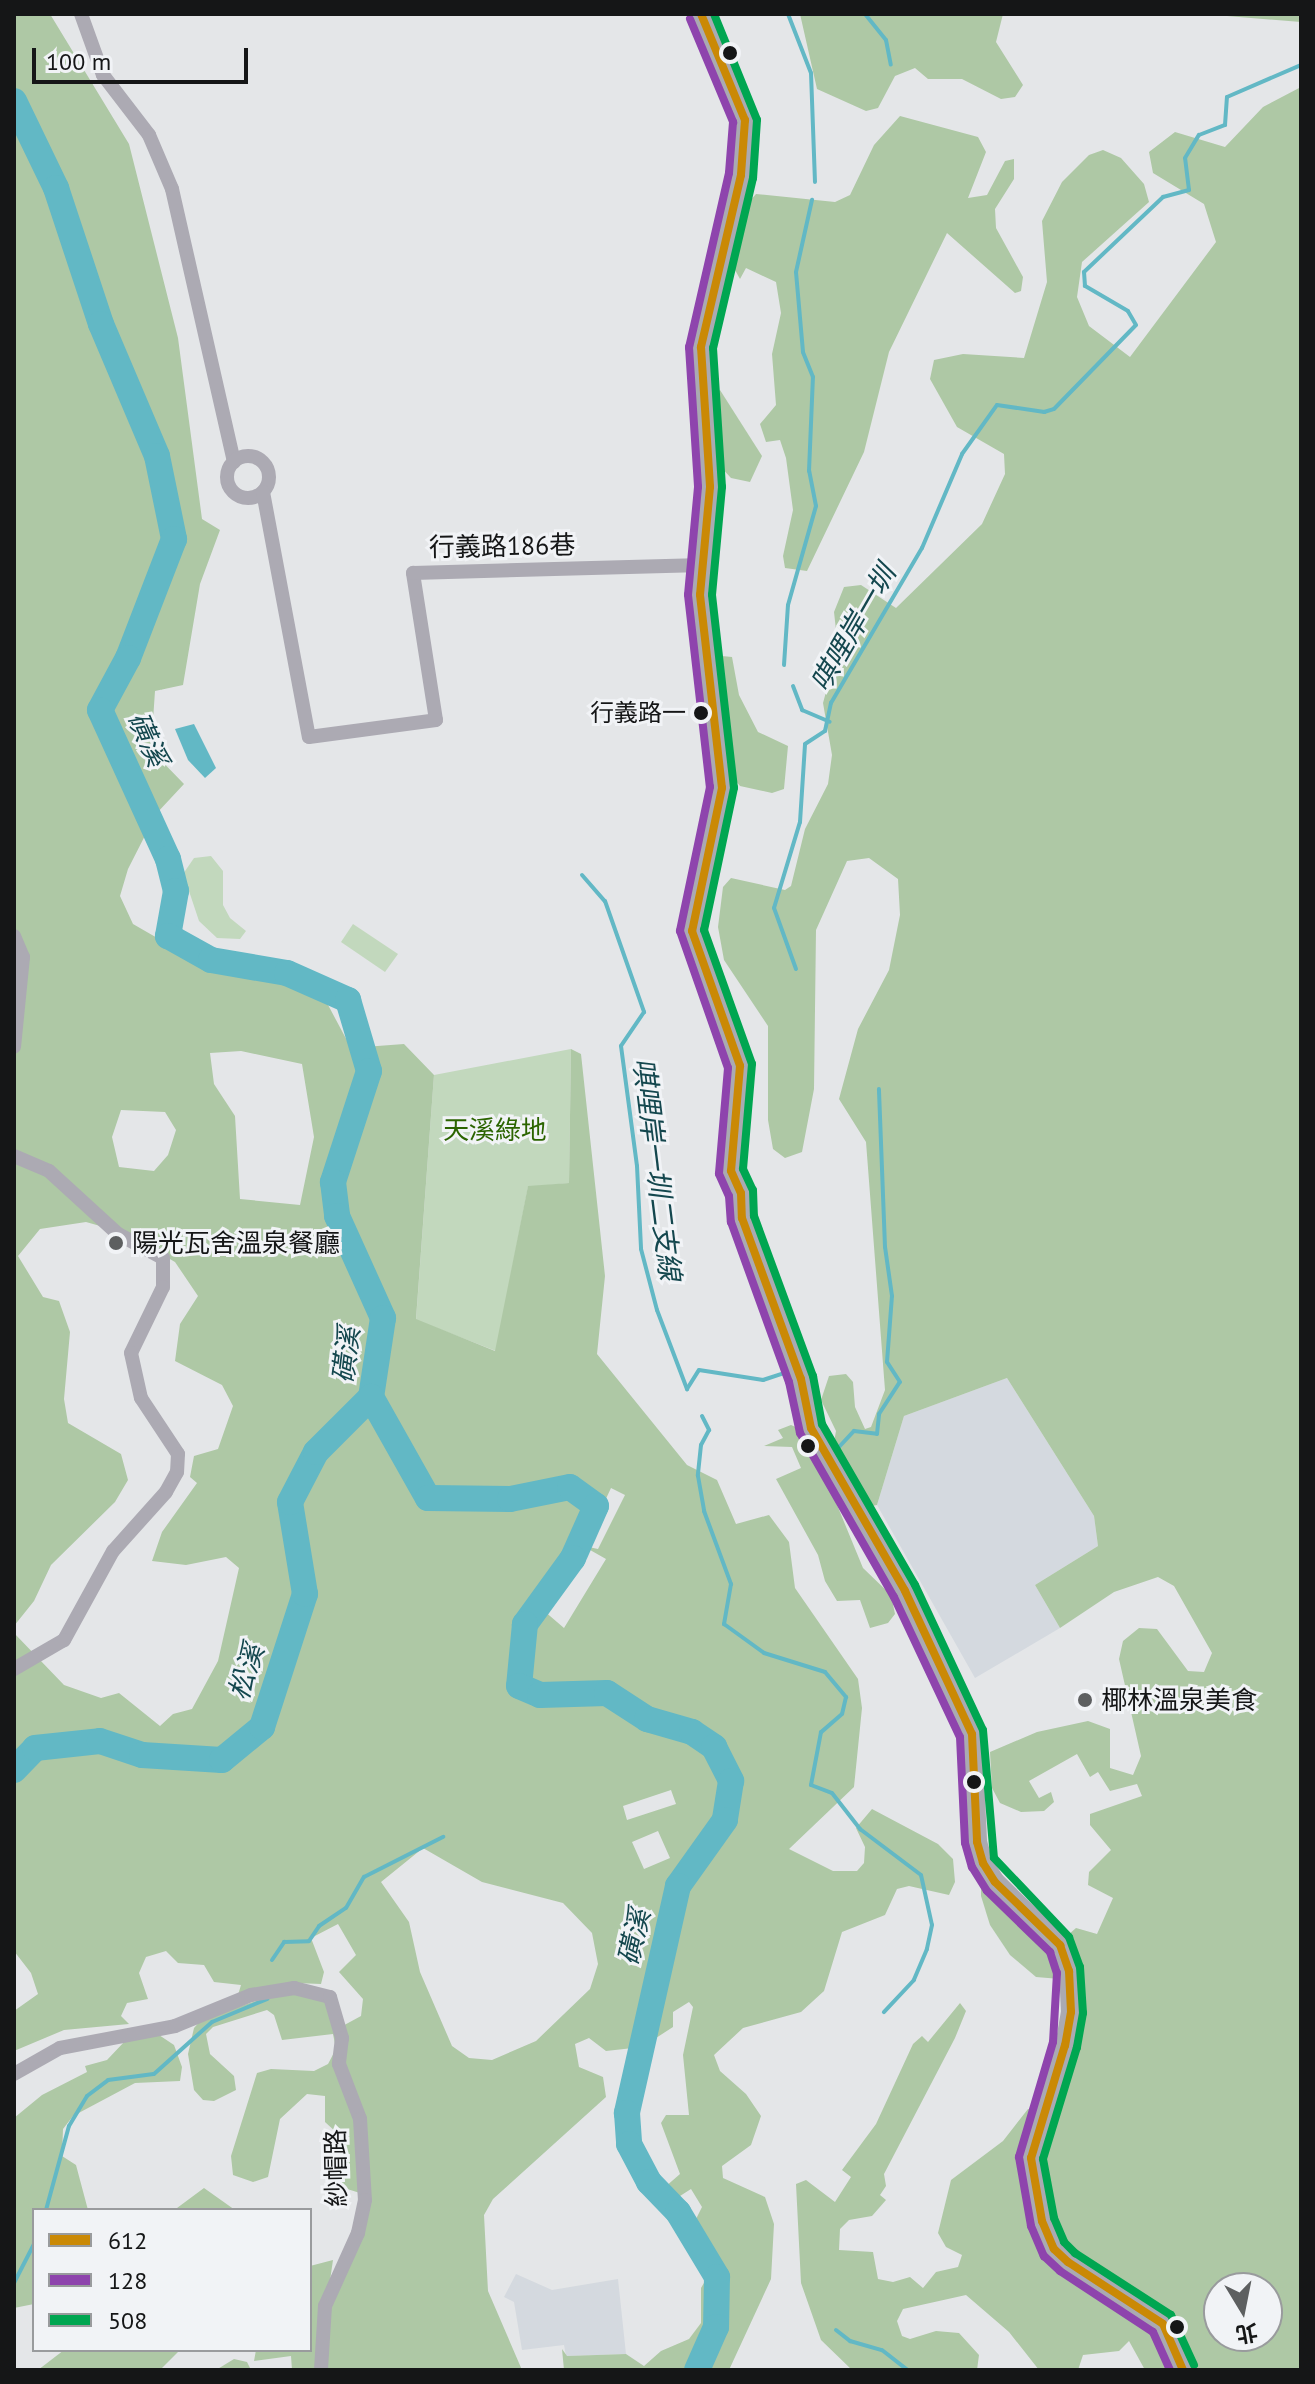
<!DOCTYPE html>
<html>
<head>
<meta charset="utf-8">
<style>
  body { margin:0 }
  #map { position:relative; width:1315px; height:2384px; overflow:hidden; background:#e4e6e8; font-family:"PT Sans","Noto Sans TC",sans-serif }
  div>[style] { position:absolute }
  .built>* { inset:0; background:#d4d9df }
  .green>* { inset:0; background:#c2d8bd }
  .forest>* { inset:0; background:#aec8a5 }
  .water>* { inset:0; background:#62b8c5 }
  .stream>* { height:4px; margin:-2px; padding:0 2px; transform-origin:2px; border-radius:2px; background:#62b8c5 }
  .river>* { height:26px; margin:-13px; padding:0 13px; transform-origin:13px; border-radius:13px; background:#62b8c5 }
  .street>* { height:14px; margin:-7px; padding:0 7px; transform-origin:7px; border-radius:7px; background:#acaab3 }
  .street>.ring { margin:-7px; padding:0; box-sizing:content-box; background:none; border:14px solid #acaab3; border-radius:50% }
  .secondary>* { height:20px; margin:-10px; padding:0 10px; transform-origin:10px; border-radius:10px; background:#aaaab2 }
  .bus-1>* { height:8px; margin:-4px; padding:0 4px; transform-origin:4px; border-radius:4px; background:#ca8905 }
  .bus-2>* { height:8px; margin:-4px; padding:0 4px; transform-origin:4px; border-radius:4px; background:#8e44ad }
  .bus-3>* { height:8px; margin:-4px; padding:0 4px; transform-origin:4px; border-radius:4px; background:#00a651 }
  .dots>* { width:22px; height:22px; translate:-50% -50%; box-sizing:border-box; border:4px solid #f1f3f6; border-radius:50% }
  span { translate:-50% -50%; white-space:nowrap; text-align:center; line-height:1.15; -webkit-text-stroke:6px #f1f3f6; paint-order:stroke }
  .bus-label { font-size:24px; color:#151617 }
  .right { translate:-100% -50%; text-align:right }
  .street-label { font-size:26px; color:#151617 }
  .park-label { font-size:26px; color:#2b6400 }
  .poi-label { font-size:26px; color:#151617 }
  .left { translate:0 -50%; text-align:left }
  .water-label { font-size:28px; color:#14474e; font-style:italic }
  .frame { position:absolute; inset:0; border:16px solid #151617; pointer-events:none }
  .legend { position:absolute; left:32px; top:2208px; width:280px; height:144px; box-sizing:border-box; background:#f1f3f6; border:2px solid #999b9d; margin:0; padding:10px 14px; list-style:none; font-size:24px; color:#151617 }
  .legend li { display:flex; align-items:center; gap:16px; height:40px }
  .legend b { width:40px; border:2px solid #999b9d }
  .north { position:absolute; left:1203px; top:2272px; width:80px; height:80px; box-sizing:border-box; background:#f1f3f6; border:2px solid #999b9d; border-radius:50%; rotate:170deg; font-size:22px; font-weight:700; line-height:32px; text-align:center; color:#151617 }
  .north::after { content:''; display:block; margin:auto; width:28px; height:36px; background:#5d5f60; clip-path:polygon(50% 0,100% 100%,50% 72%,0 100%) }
  .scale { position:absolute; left:32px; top:48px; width:216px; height:36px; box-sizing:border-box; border:4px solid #151617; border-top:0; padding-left:10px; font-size:24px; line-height:28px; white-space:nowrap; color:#151617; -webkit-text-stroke:6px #f1f3f6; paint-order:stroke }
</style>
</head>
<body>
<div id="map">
  <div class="built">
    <div style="clip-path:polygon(1007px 1378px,1094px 1516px,1098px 1546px,1035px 1585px,1060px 1628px,975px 1678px,877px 1505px,904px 1416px)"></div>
    <div style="clip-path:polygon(516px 2274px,552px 2290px,618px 2279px,626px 2354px,566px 2356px,564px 2345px,522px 2350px,514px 2302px,504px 2297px)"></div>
  </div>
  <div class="green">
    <div style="clip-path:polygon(211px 856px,223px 871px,223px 905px,230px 918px,246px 931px,240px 939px,217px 938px,199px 921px,191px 897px,183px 874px,194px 858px)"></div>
    <div style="clip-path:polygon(353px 924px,398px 954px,385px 972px,341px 942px)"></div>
    <div style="clip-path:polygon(571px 1049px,569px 1183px,528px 1187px,496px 1351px,416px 1320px,434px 1075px)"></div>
  </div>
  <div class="forest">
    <div style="clip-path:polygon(evenodd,14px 14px,50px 14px,129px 144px,178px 338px,202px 519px,220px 530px,200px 584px,183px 685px,155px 691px,151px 750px,184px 784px,156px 814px,128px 869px,120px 896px,133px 924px,185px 954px,296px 980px,327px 1003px,351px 1048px,404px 1044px,434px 1075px,416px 1319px,495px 1351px,528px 1186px,569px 1183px,571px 1049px,581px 1054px,605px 1276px,597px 1354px,687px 1465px,717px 1480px,736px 1524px,769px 1515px,789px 1542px,795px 1588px,858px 1679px,862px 1708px,854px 1787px,789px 1849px,833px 1871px,857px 1871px,864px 1863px,865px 1847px,856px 1828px,872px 1809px,938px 1844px,953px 1859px,955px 1882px,949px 1895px,909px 1886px,897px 1889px,885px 1915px,842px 1932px,824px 1991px,801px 2012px,743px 2028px,714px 2055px,720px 2071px,746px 2094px,761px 2116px,751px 2145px,722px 2166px,723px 2178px,765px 2197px,774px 2224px,771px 2279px,729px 2370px,564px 2370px,562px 2349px,567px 2356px,626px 2354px,644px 2366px,661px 2351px,689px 2339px,701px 2323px,701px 2288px,708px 2276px,693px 2225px,702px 2207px,691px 2189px,669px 2203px,657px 2194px,680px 2174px,661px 2123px,666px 2115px,689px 2115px,683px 2055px,693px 2007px,689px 2002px,673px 2012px,673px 2027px,642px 2047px,606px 2051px,589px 2038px,575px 2044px,579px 2067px,603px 2077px,606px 2097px,493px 2199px,484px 2215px,488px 2291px,522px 2370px,325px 2370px,330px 2307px,363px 2194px,341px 2187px,346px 2160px,337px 2133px,325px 2122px,325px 2096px,307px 2094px,280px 2119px,268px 2177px,253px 2182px,233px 2175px,231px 2156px,257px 2073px,271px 2069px,314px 2071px,328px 2064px,336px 2049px,333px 2034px,282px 2040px,274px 2015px,267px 2010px,213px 2027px,206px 2034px,210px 2054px,234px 2076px,236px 2090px,214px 2101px,203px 2100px,194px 2090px,188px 2054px,194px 2028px,202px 2019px,274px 1995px,314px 1994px,328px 2001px,337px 2029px,361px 2016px,363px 1999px,339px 1972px,356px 1955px,338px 1924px,311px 1938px,324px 1972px,321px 1984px,296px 1983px,238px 1995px,241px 1985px,214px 1982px,204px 1965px,178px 1963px,166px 1951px,146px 1957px,139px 1973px,148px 1999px,127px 2003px,121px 2016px,129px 2024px,64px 2030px,14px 2051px,14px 2011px,38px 1994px,31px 1973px,14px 1951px,14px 1633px,64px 1685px,101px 1698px,119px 1693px,160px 1726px,173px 1714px,192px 1709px,218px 1661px,239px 1568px,226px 1557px,186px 1565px,152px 1561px,162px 1532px,197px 1483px,190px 1477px,194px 1456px,218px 1449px,233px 1406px,222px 1385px,175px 1361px,180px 1324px,198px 1296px,175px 1262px,125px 1233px,86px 1222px,40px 1229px,18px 1256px,43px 1297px,59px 1301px,70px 1332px,64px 1399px,68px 1423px,121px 1454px,128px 1480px,115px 1502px,51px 1565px,34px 1601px,14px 1626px,14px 14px,241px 1051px,302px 1064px,314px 1137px,300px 1205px,240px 1199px,235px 1116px,214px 1084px,210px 1053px,241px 1051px,14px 14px,121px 1110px,165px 1112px,176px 1130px,168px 1155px,154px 1171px,119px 1167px,112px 1137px,121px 1110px,14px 14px,611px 1488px,625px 1495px,598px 1549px,584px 1546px,611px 1488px,14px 14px,583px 1546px,606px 1559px,564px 1628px,543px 1610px,583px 1546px,14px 14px,671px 1790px,676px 1804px,627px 1820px,623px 1806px,671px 1790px,14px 14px,658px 1831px,670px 1858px,644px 1869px,632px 1842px,658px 1831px,14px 14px,423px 1848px,482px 1882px,563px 1903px,592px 1933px,598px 1964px,590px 1989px,536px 2041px,492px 2060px,469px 2058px,452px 2046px,420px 1972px,409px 1922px,381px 1882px,423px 1848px)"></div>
    <div style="clip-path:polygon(800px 14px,1003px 14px,996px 42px,1023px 85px,1015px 97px,1001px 99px,962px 79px,928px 79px,915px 68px,895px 76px,878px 108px,866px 111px,817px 89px)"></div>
    <div style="clip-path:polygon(1215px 14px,1301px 14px,1301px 22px,1227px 16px)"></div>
    <div style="clip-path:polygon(evenodd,1301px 87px,1301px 2370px,1195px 2370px,1164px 2312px,1085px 2263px,1064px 2239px,1044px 2175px,1044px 2147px,1078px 2036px,1068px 1935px,1076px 1928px,1097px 1934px,1113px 1898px,1088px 1885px,1089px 1872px,1111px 1850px,1090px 1825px,1090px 1814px,1142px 1796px,1137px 1784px,1110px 1791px,1098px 1772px,1090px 1777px,1077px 1754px,1029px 1781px,1039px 1798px,1051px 1792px,1054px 1802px,1044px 1811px,1021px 1812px,1000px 1803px,992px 1788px,990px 1752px,1037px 1732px,1088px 1721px,1110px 1729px,1110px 1768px,1133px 1775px,1141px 1756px,1119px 1659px,1123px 1641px,1139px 1628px,1157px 1629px,1188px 1671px,1204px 1672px,1212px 1653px,1174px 1586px,1158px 1577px,1114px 1592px,1060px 1628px,1035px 1585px,1098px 1546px,1094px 1516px,1007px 1378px,904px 1416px,877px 1505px,867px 1507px,832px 1453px,836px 1431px,821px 1400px,829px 1376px,846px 1374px,853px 1382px,855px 1407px,865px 1429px,871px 1427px,885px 1390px,866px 1142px,839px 1099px,858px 1029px,889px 970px,900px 915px,898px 879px,869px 858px,847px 861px,816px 930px,814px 1089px,802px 1152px,785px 1158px,773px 1149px,768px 1120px,768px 1026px,724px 960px,718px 927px,723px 887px,731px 878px,785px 890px,791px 886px,805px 829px,828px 784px,832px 755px,823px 703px,838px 648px,834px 612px,844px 587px,861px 585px,896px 608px,982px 524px,1005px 474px,1004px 454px,957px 427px,930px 379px,934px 360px,963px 354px,1024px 358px,1047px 282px,1042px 221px,1062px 182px,1089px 155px,1103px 150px,1121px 158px,1144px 184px,1149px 202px,1082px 262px,1077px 297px,1089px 326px,1130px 357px,1216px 242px,1204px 204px,1153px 173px,1149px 152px,1175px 132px,1225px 147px,1263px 107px,1301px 87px,1219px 2288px,1267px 2288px,1267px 2336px,1219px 2336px,1219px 2288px)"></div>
    <div style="clip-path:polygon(900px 116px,978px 137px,986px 152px,968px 198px,987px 195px,1005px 161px,1014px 159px,1014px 179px,995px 209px,996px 228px,1023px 277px,1021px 291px,1015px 293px,947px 233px,889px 352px,864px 452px,807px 571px,785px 568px,783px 556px,793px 510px,786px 458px,780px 440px,766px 442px,760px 424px,776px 405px,772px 354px,781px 313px,776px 282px,746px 268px,740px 279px,735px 270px,743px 209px,756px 194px,835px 202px,850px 195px,874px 145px)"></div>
    <div style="clip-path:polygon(720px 390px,762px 456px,750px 482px,731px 478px,719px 465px,713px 395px)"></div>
    <div style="clip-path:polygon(722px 656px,732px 657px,739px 695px,758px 732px,788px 746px,784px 789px,772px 793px,740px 786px,732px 776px,719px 691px)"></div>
    <div style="clip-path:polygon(791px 1425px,807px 1432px,863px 1568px,891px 1595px,895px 1614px,888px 1623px,870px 1628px,860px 1600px,837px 1601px,825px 1581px,818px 1555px,776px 1479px,801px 1468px,792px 1447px,764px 1446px,783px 1438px,778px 1430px)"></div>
    <div style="clip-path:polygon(981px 1874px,1062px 1958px,1060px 1979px,1036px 1977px,1010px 1955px,990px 1925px,981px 1896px)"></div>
    <div style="clip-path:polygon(960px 2003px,966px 2011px,955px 2038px,884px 2174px,886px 2186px,880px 2195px,886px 2200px,872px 2216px,849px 2220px,840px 2229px,839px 2250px,873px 2252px,878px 2279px,893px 2282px,910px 2277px,923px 2288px,936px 2272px,958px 2267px,962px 2255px,946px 2247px,938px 2233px,951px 2180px,1003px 2141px,1028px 2109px,1035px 2110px,1027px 2164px,1068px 2274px,1133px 2309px,1152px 2328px,1167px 2370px,1145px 2370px,1129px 2341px,1119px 2351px,1083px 2355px,1078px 2370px,1039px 2370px,1009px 2332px,966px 2295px,903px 2309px,897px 2321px,902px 2336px,910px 2339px,936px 2331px,959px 2333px,979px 2355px,977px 2370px,852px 2370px,821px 2340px,801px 2283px,796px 2184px,806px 2180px,835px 2202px,851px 2177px,842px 2170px,876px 2124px,913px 2044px,922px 2036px,928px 2042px)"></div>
    <div style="clip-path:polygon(159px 2035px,174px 2045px,182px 2067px,180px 2081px,135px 2083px,73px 2116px,63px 2129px,62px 2156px,76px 2165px,88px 2210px,34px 2210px,34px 2304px,14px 2308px,14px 2118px,42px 2095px,87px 2072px,85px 2066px,107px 2060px,125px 2041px)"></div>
    <div style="clip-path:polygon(204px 2188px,235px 2210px,161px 2210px,177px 2208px)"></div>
    <div style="clip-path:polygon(333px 2260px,317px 2370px,292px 2370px,291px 2356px,254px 2361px,256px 2350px,310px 2350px,310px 2266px)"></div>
    <div style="clip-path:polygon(64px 2350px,180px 2350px,160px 2370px,38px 2370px)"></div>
    <div style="clip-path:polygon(234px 2359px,247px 2362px,251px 2370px,216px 2370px)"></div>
  </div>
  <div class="water">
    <div style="clip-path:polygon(194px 724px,216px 768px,205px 778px,188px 760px,175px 729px)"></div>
  </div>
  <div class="stream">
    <div style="left:788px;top:14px;width:63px;rotate:68.7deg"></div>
    <div style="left:811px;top:73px;width:109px;rotate:87.9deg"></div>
    <div style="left:865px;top:14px;width:33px;rotate:51deg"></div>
    <div style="left:886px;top:40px;width:25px;rotate:79deg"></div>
    <div style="left:784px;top:665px;width:60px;rotate:-86.2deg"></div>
    <div style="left:788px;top:605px;width:103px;rotate:-74.2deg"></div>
    <div style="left:816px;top:506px;width:36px;rotate:-101deg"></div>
    <div style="left:809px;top:471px;width:94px;rotate:-87.6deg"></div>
    <div style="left:813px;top:377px;width:27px;rotate:-112deg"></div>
    <div style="left:803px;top:352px;width:80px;rotate:-95deg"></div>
    <div style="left:796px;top:272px;width:74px;rotate:-77.5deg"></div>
    <div style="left:793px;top:686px;width:26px;rotate:69deg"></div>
    <div style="left:802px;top:710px;width:30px;rotate:23deg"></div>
    <div style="left:582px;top:875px;width:35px;rotate:49deg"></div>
    <div style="left:605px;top:901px;width:118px;rotate:70.6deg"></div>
    <div style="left:644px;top:1012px;width:41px;rotate:124.1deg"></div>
    <div style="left:621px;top:1046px;width:121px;rotate:82.4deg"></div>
    <div style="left:637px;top:1166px;width:83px;rotate:87.2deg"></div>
    <div style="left:641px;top:1249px;width:63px;rotate:75.3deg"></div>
    <div style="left:657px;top:1310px;width:85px;rotate:69.2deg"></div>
    <div style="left:796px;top:969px;width:65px;rotate:-109.8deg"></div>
    <div style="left:774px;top:908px;width:90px;rotate:-73.2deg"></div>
    <div style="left:800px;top:822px;width:78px;rotate:-86.3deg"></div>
    <div style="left:805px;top:744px;width:24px;rotate:-33deg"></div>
    <div style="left:825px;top:731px;width:29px;rotate:-78deg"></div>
    <div style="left:831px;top:703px;width:180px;rotate:-59.6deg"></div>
    <div style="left:922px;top:548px;width:102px;rotate:-66.9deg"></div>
    <div style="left:962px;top:454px;width:60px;rotate:-54.5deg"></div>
    <div style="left:997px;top:405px;width:48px;rotate:8.5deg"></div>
    <div style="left:1044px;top:412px;width:10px;rotate:-17deg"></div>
    <div style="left:1054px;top:409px;width:117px;rotate:-45.7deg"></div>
    <div style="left:1136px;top:325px;width:16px;rotate:-120deg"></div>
    <div style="left:1128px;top:311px;width:50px;rotate:-149.8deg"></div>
    <div style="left:1085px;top:286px;width:14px;rotate:-94deg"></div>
    <div style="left:1084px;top:272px;width:109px;rotate:-43.5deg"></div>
    <div style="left:1163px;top:197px;width:27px;rotate:-15deg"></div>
    <div style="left:1189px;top:190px;width:32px;rotate:-97deg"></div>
    <div style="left:1185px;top:158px;width:27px;rotate:-59deg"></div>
    <div style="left:1199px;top:135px;width:28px;rotate:-21deg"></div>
    <div style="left:1225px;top:125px;width:28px;rotate:-86deg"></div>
    <div style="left:1227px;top:97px;width:81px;rotate:-23.4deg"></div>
    <div style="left:687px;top:1389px;width:22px;rotate:-58deg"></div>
    <div style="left:699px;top:1370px;width:65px;rotate:8.9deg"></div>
    <div style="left:763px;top:1380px;width:22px;rotate:-18deg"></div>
    <div style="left:702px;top:1416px;width:16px;rotate:63deg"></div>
    <div style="left:709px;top:1430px;width:17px;rotate:118deg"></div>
    <div style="left:701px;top:1445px;width:31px;rotate:96deg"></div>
    <div style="left:698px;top:1476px;width:36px;rotate:80deg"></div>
    <div style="left:704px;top:1511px;width:78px;rotate:69.7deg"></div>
    <div style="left:731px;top:1584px;width:41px;rotate:99.9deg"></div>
    <div style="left:724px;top:1624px;width:49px;rotate:35.9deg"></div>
    <div style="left:764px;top:1653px;width:64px;rotate:17.3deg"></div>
    <div style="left:825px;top:1672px;width:33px;rotate:50deg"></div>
    <div style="left:846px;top:1697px;width:17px;rotate:103deg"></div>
    <div style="left:842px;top:1714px;width:28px;rotate:139deg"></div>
    <div style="left:821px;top:1732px;width:54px;rotate:100.7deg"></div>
    <div style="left:811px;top:1785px;width:22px;rotate:21deg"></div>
    <div style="left:832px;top:1793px;width:46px;rotate:52.1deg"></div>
    <div style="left:860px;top:1829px;width:76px;rotate:37deg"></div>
    <div style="left:921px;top:1875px;width:51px;rotate:77.6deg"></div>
    <div style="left:932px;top:1925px;width:25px;rotate:102deg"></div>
    <div style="left:927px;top:1949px;width:34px;rotate:113deg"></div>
    <div style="left:914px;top:1980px;width:44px;rotate:133.2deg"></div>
    <div style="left:839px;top:1447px;width:22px;rotate:-47deg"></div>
    <div style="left:854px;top:1431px;width:23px;rotate:7deg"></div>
    <div style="left:877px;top:1434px;width:20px;rotate:-84deg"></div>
    <div style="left:879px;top:1414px;width:38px;rotate:-57deg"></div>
    <div style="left:900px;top:1382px;width:24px;rotate:-123deg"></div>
    <div style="left:887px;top:1362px;width:66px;rotate:-85.7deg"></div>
    <div style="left:892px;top:1296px;width:49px;rotate:-98.1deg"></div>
    <div style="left:885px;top:1247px;width:158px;rotate:-92.2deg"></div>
    <div style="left:272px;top:1960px;width:22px;rotate:-56deg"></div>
    <div style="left:284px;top:1942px;width:25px;rotate:-2deg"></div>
    <div style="left:309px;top:1941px;width:18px;rotate:-56deg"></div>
    <div style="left:319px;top:1926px;width:32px;rotate:-34deg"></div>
    <div style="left:346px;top:1908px;width:36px;rotate:-60deg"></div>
    <div style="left:364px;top:1877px;width:89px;rotate:-26.9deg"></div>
    <div style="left:46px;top:2210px;width:87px;rotate:-74.7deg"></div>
    <div style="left:69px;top:2126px;width:35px;rotate:-59deg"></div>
    <div style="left:87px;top:2096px;width:26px;rotate:-37deg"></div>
    <div style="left:108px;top:2080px;width:46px;rotate:-7.4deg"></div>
    <div style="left:154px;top:2074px;width:78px;rotate:-41.9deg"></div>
    <div style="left:212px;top:2022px;width:60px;rotate:-22.7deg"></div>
    <div style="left:14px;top:2283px;width:44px;rotate:-62.9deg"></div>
    <div style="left:836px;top:2330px;width:18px;rotate:38deg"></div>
    <div style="left:850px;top:2341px;width:33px;rotate:16deg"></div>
    <div style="left:882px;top:2350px;width:33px;rotate:38deg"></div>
  </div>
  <div class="river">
    <div style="left:14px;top:101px;width:97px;rotate:64.2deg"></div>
    <div style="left:56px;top:188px;width:143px;rotate:71.7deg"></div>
    <div style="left:101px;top:324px;width:143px;rotate:67deg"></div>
    <div style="left:157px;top:456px;width:85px;rotate:78.4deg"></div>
    <div style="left:174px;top:539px;width:128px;rotate:111.1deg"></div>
    <div style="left:128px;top:658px;width:59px;rotate:118.3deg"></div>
    <div style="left:100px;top:710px;width:164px;rotate:65.5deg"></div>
    <div style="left:168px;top:859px;width:33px;rotate:76deg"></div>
    <div style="left:176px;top:891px;width:46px;rotate:100.1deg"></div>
    <div style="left:168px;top:936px;width:49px;rotate:29.2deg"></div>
    <div style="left:211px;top:960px;width:77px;rotate:9.7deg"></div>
    <div style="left:287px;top:973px;width:67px;rotate:23.9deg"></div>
    <div style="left:348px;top:1000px;width:74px;rotate:73.5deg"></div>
    <div style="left:369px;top:1071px;width:117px;rotate:108deg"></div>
    <div style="left:333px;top:1182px;width:34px;rotate:83deg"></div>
    <div style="left:337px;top:1216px;width:112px;rotate:65.7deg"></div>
    <div style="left:383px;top:1318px;width:80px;rotate:98.6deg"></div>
    <div style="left:371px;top:1397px;width:116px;rotate:60.6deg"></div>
    <div style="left:428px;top:1498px;width:82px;rotate:0.7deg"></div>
    <div style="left:510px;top:1499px;width:61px;rotate:-11.3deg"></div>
    <div style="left:570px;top:1487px;width:32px;rotate:36deg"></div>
    <div style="left:596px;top:1506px;width:57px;rotate:113.9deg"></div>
    <div style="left:573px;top:1558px;width:82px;rotate:126deg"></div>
    <div style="left:525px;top:1624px;width:62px;rotate:95.5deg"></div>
    <div style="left:519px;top:1686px;width:23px;rotate:23deg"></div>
    <div style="left:540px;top:1695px;width:67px;rotate:-1.7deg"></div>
    <div style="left:607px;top:1693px;width:48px;rotate:33deg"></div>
    <div style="left:647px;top:1719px;width:47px;rotate:16.1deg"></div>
    <div style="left:692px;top:1732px;width:27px;rotate:34deg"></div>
    <div style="left:714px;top:1747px;width:38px;rotate:63deg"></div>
    <div style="left:731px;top:1781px;width:39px;rotate:99deg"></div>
    <div style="left:725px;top:1820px;width:81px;rotate:125.5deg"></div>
    <div style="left:678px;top:1886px;width:233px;rotate:102.7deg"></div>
    <div style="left:627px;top:2113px;width:31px;rotate:86deg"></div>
    <div style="left:629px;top:2144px;width:43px;rotate:62.2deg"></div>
    <div style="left:649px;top:2182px;width:42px;rotate:46deg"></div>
    <div style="left:678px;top:2212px;width:76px;rotate:59deg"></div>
    <div style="left:717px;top:2277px;width:50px;rotate:91.1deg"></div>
    <div style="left:716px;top:2327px;width:47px;rotate:113.8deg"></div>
    <div style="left:14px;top:1770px;width:30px;rotate:-46deg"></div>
    <div style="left:35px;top:1748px;width:65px;rotate:-6.1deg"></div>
    <div style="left:100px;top:1741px;width:44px;rotate:18.4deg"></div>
    <div style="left:142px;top:1755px;width:80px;rotate:3.6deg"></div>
    <div style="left:222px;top:1760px;width:52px;rotate:-39.5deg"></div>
    <div style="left:262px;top:1727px;width:140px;rotate:-72.1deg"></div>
    <div style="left:305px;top:1594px;width:93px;rotate:-99.3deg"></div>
    <div style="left:290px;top:1502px;width:56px;rotate:-62.5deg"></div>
    <div style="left:316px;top:1452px;width:78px;rotate:-45deg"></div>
  </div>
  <div class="street">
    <div style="left:81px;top:14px;width:65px;rotate:70.2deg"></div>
    <div style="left:103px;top:75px;width:76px;rotate:52.5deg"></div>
    <div style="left:149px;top:135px;width:59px;rotate:66.9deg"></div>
    <div style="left:172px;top:189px;width:280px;rotate:77.2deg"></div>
    <div class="ring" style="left:227px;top:456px;width:28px;height:28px"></div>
    <div style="left:263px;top:492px;width:249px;rotate:79.4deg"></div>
    <div style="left:309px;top:737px;width:128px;rotate:-7.6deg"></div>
    <div style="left:436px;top:720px;width:149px;rotate:-98.9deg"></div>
    <div style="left:413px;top:573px;width:290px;rotate:-1.6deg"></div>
    <div style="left:14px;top:936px;width:23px;rotate:67deg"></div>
    <div style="left:23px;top:957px;width:90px;rotate:95.7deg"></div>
    <div style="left:14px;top:1156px;width:38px;rotate:23deg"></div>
    <div style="left:49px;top:1171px;width:93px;rotate:42.4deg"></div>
    <div style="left:118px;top:1234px;width:51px;rotate:28.1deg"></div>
    <div style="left:163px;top:1258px;width:29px;rotate:90deg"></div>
    <div style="left:163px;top:1287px;width:73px;rotate:115.9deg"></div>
    <div style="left:131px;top:1353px;width:46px;rotate:77.5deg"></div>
    <div style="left:141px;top:1398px;width:67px;rotate:56.5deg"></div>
    <div style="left:178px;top:1454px;width:18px;rotate:93deg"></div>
    <div style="left:177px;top:1472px;width:23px;rotate:119deg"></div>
    <div style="left:166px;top:1492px;width:79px;rotate:131.9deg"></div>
    <div style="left:113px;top:1551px;width:102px;rotate:118.8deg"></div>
    <div style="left:64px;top:1640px;width:58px;rotate:149.9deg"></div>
    <div style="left:14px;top:2074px;width:53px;rotate:-29.5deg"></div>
    <div style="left:60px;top:2048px;width:117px;rotate:-10.8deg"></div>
    <div style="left:175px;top:2026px;width:82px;rotate:-22.2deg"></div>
    <div style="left:251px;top:1995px;width:44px;rotate:-9.2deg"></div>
    <div style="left:294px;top:1988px;width:37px;rotate:14deg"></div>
    <div style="left:330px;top:1997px;width:43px;rotate:73.7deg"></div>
    <div style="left:342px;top:2038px;width:26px;rotate:97deg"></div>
    <div style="left:339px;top:2064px;width:59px;rotate:69.1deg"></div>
    <div style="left:360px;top:2119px;width:81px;rotate:86.5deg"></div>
    <div style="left:365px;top:2200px;width:34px;rotate:102deg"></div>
    <div style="left:358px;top:2233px;width:80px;rotate:114.3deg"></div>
    <div style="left:325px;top:2306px;width:64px;rotate:93.6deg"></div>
  </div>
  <div class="secondary">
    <div style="left:701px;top:14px;width:115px;rotate:67.5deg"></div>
    <div style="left:745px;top:120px;width:55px;rotate:94.2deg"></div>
    <div style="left:741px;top:175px;width:177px;rotate:103.1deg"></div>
    <div style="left:701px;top:347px;width:140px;rotate:86.3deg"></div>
    <div style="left:710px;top:487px;width:108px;rotate:95.3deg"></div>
    <div style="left:700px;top:595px;width:194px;rotate:83.5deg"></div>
    <div style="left:722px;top:788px;width:146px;rotate:101.8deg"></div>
    <div style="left:692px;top:931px;width:143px;rotate:70.4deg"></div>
    <div style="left:740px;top:1066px;width:105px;rotate:94.9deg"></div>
    <div style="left:731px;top:1171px;width:24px;rotate:66deg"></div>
    <div style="left:741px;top:1193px;width:25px;rotate:88deg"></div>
    <div style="left:742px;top:1218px;width:171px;rotate:69.9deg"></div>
    <div style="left:801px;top:1379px;width:50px;rotate:78.5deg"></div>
    <div style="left:811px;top:1428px;width:188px;rotate:60deg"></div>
    <div style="left:905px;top:1591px;width:158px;rotate:64.9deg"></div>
    <div style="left:972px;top:1734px;width:108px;rotate:87.3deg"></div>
    <div style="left:977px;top:1842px;width:22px;rotate:74deg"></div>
    <div style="left:983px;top:1863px;width:22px;rotate:58deg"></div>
    <div style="left:995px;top:1882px;width:91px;rotate:44.1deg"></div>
    <div style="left:1060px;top:1945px;width:28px;rotate:71deg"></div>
    <div style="left:1069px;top:1971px;width:41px;rotate:87.2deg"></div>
    <div style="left:1071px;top:2012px;width:34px;rotate:100deg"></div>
    <div style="left:1065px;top:2045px;width:118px;rotate:106.7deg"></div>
    <div style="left:1031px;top:2158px;width:64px;rotate:80.1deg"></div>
    <div style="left:1042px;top:2221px;width:30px;rotate:67deg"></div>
    <div style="left:1054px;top:2249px;width:19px;rotate:43deg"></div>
    <div style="left:1068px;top:2262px;width:113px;rotate:33.1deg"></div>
    <div style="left:1163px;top:2324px;width:50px;rotate:66.5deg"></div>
  </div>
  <div class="bus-1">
    <div style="left:701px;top:14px;width:115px;rotate:67.5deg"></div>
    <div style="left:745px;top:120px;width:55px;rotate:94.2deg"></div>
    <div style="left:741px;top:175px;width:177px;rotate:103.1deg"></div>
    <div style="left:701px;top:347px;width:140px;rotate:86.3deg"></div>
    <div style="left:710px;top:487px;width:108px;rotate:95.3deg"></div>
    <div style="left:700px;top:595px;width:194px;rotate:83.5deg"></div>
    <div style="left:722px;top:788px;width:146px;rotate:101.8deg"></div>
    <div style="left:692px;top:931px;width:143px;rotate:70.4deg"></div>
    <div style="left:740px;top:1066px;width:105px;rotate:94.9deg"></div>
    <div style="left:731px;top:1171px;width:24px;rotate:66deg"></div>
    <div style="left:741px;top:1193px;width:25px;rotate:88deg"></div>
    <div style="left:742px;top:1218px;width:171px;rotate:69.9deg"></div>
    <div style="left:801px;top:1379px;width:50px;rotate:78.5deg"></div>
    <div style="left:811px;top:1428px;width:188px;rotate:60deg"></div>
    <div style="left:905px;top:1591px;width:158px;rotate:64.9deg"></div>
    <div style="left:972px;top:1734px;width:108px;rotate:87.3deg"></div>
    <div style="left:977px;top:1842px;width:22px;rotate:74deg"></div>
    <div style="left:983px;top:1863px;width:22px;rotate:58deg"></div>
    <div style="left:995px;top:1882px;width:91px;rotate:44.1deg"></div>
    <div style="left:1060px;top:1945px;width:28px;rotate:71deg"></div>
    <div style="left:1069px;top:1971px;width:41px;rotate:87.2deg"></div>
    <div style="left:1071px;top:2012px;width:34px;rotate:100deg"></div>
    <div style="left:1065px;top:2045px;width:118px;rotate:106.7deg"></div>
    <div style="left:1031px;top:2158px;width:64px;rotate:80.1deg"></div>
    <div style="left:1042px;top:2221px;width:30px;rotate:67deg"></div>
    <div style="left:1054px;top:2249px;width:19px;rotate:43deg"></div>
    <div style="left:1068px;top:2262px;width:113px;rotate:33.1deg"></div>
    <div style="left:1163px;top:2324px;width:50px;rotate:66.5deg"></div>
  </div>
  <div class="bus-2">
    <div style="left:690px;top:19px;width:112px;rotate:67.3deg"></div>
    <div style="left:733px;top:122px;width:51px;rotate:94.5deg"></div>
    <div style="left:729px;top:173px;width:179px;rotate:102.9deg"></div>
    <div style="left:689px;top:347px;width:140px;rotate:86.3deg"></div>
    <div style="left:698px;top:487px;width:108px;rotate:95.3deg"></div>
    <div style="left:688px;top:595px;width:193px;rotate:83.5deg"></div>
    <div style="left:710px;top:787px;width:147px;rotate:101.8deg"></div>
    <div style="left:680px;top:931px;width:145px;rotate:70.7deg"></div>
    <div style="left:728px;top:1068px;width:106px;rotate:94.9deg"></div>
    <div style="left:719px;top:1174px;width:24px;rotate:66deg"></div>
    <div style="left:729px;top:1196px;width:26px;rotate:86deg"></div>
    <div style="left:731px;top:1222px;width:170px;rotate:70.1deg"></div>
    <div style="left:789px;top:1382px;width:52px;rotate:77.8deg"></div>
    <div style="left:800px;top:1433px;width:189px;rotate:60.2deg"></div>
    <div style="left:894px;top:1597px;width:155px;rotate:64.8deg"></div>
    <div style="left:960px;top:1737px;width:106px;rotate:87.3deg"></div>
    <div style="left:965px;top:1843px;width:25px;rotate:74deg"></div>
    <div style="left:972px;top:1867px;width:28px;rotate:58deg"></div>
    <div style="left:987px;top:1891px;width:88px;rotate:44.1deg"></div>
    <div style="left:1050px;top:1952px;width:22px;rotate:72deg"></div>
    <div style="left:1057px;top:1973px;width:69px;rotate:93.3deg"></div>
    <div style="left:1053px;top:2042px;width:120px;rotate:106.5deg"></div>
    <div style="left:1019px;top:2157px;width:70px;rotate:80.1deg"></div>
    <div style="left:1031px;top:2226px;width:33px;rotate:67deg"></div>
    <div style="left:1044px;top:2256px;width:22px;rotate:43deg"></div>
    <div style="left:1060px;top:2271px;width:111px;rotate:33.3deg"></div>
    <div style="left:1153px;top:2332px;width:42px;rotate:65.9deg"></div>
  </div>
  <div class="bus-3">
    <div style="left:714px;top:14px;width:114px;rotate:67.9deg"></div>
    <div style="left:757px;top:120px;width:58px;rotate:93.9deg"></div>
    <div style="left:753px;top:178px;width:175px;rotate:103.2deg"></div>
    <div style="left:713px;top:348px;width:139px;rotate:86.3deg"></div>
    <div style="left:722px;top:487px;width:108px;rotate:95.3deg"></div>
    <div style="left:712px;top:595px;width:194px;rotate:83.5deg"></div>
    <div style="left:734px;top:788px;width:145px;rotate:101.9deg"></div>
    <div style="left:704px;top:930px;width:142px;rotate:70.3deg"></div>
    <div style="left:752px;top:1064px;width:105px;rotate:94.9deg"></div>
    <div style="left:743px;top:1169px;width:23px;rotate:65deg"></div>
    <div style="left:753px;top:1190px;width:26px;rotate:88deg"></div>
    <div style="left:754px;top:1216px;width:171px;rotate:69.8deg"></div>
    <div style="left:813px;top:1376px;width:49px;rotate:79.4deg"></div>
    <div style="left:822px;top:1424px;width:186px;rotate:60deg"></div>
    <div style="left:915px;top:1585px;width:160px;rotate:64.9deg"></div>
    <div style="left:983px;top:1730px;width:128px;rotate:85.1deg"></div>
    <div style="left:994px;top:1858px;width:109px;rotate:46.5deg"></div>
    <div style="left:1069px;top:1937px;width:32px;rotate:70deg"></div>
    <div style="left:1080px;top:1967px;width:46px;rotate:86.3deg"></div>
    <div style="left:1083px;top:2013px;width:35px;rotate:100deg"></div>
    <div style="left:1077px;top:2047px;width:117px;rotate:106.9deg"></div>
    <div style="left:1043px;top:2159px;width:60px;rotate:79.4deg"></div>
    <div style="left:1054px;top:2218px;width:26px;rotate:67deg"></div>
    <div style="left:1064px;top:2242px;width:16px;rotate:45deg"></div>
    <div style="left:1075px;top:2253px;width:114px;rotate:32.9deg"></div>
    <div style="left:1171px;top:2315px;width:55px;rotate:65.3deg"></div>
  </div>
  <div class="dots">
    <div style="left:730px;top:53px;background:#151617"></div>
    <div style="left:701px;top:713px;background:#151617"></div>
    <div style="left:116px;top:1243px;background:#5d5f60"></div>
    <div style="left:808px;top:1446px;background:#151617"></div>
    <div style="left:1085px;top:1700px;background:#5d5f60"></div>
    <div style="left:974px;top:1782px;background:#151617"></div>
    <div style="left:1177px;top:2327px;background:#151617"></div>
  </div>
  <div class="bus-label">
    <span class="right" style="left:686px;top:713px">行義路一</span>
  </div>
  <div class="street-label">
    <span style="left:502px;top:546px;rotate:-1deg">行義路186巷</span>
    <span style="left:336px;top:2168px;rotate:-91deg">紗帽路</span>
  </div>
  <div class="park-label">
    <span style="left:495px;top:1130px">天溪綠地</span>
  </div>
  <div class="poi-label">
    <span class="left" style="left:132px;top:1243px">陽光瓦舍溫泉餐廳</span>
    <span class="left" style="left:1101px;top:1700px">椰林溫泉美食</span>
  </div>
  <div class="water-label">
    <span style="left:853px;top:628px;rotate:-60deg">唭哩岸一圳</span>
    <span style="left:148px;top:739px;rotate:66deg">磺溪</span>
    <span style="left:657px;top:1169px;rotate:83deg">唭哩岸一圳二支線</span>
    <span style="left:346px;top:1355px;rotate:-83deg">磺溪</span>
    <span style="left:246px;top:1672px;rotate:-72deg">松溪</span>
    <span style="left:634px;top:1937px;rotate:-77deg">磺溪</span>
  </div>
  <div class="frame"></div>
  <ul class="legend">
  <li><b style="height:10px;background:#ca8905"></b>612</li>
  <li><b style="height:10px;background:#8e44ad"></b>128</li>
  <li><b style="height:10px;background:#00a651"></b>508</li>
  </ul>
  <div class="north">北</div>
  <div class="scale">100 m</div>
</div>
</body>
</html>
